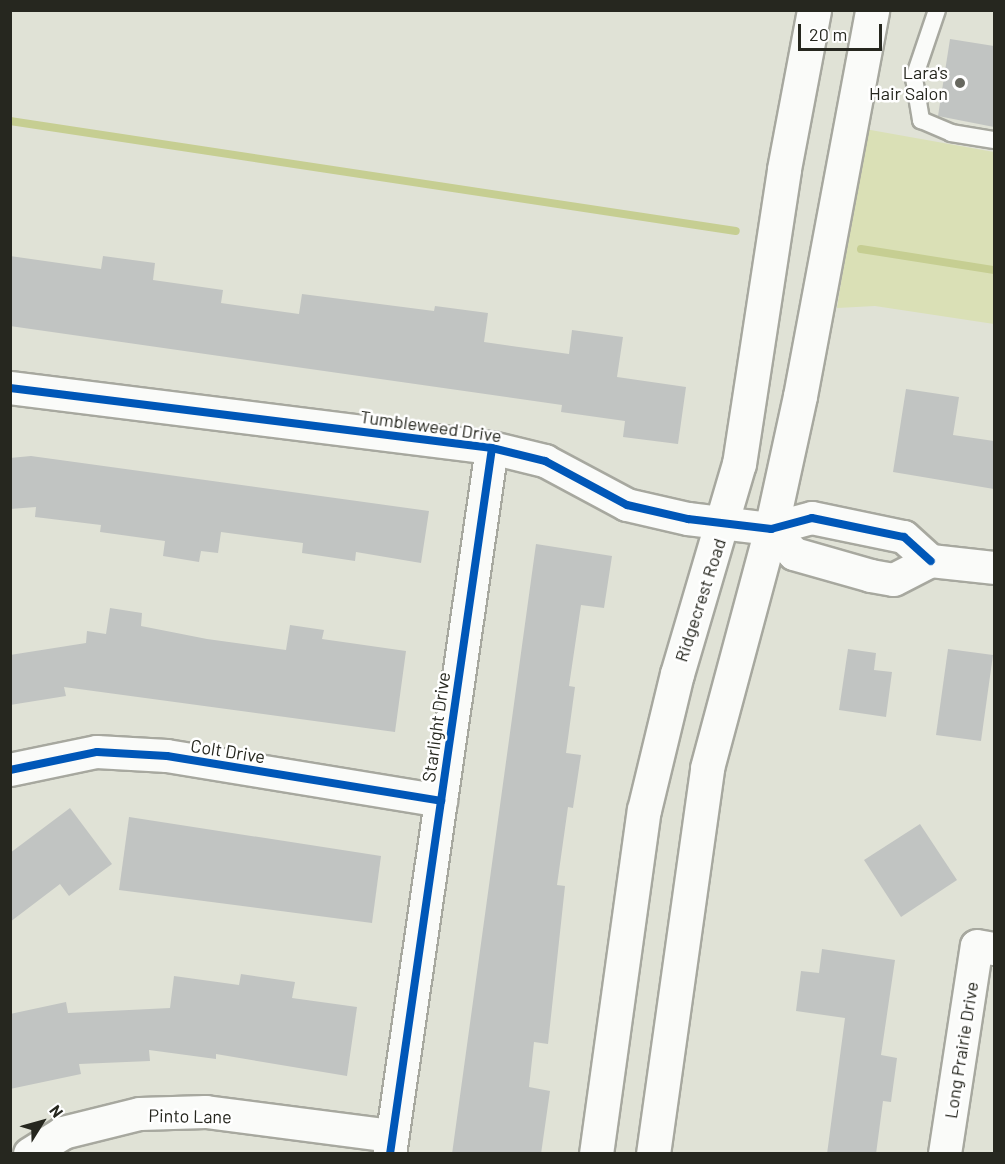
<!DOCTYPE html>
<html>
<head>
<meta charset="utf-8">
<style>
  body { margin:0 }
  #map { position:relative; width:1005px; height:1164px; overflow:hidden; background:#e0e2d6; font-family:Barlow,sans-serif }
  div>[style] { position:absolute }
  .green>* { inset:0; background:#dae0b6 }
  .stream>* { height:8px; margin:-4px; padding:0 4px; transform-origin:4px; border-radius:4px; background:#c6ce92 }
  .building>* { inset:0; background:#c1c4c2 }
  .roads { filter:drop-shadow(2px 0 #a7a89f) drop-shadow(-2px 0 #a7a89f) drop-shadow(0 2px #a7a89f) drop-shadow(0 -2px #a7a89f) }
  .lane>* { height:16px; margin:-8px; padding:0 8px; transform-origin:8px; border-radius:8px; background:#fafbf9 }
  .street>* { height:32px; margin:-16px; padding:0 16px; transform-origin:16px; border-radius:16px; background:#fafbf9 }
  .secondary>* { height:33px; margin:-16.5px; padding:0 16.5px; transform-origin:16.5px; border-radius:16.5px; background:#fafbf9 }
  .cycleway>* { height:8px; margin:-4px; padding:0 4px; transform-origin:4px; border-radius:4px; background:#0057b8 }
  .dots>* { width:16px; height:16px; translate:-50% -50%; box-sizing:border-box; border:3px solid #fff; border-radius:50% }
  span { translate:-50% -50%; white-space:nowrap; text-align:center; line-height:1.15; -webkit-text-stroke:5px #fff; paint-order:stroke }
  .poi-label { font-size:18px; color:#26271f }
  .right { translate:-100% -50%; text-align:right }
  .street-label { font-size:18px; color:#26271f }
  .frame { position:absolute; inset:0; border:12px solid #26271f; pointer-events:none }
  .north { position:absolute; left:12px; top:1092px; width:60px; height:60px; -webkit-text-stroke:4px #fff; paint-order:stroke; rotate:53deg; font-size:16px; font-weight:700; line-height:24px; text-align:center; color:#26271f }
  .north::after { content:''; display:block; margin:auto; width:21px; height:27px; background:#26271f; clip-path:polygon(50% 0,100% 100%,50% 72%,0 100%) }
  .scale { position:absolute; left:798px; top:24px; width:84px; height:27px; box-sizing:border-box; border:3px solid #26271f; border-top:0; padding-left:8px; font-size:18px; line-height:21px; white-space:nowrap; color:#26271f; -webkit-text-stroke:4px #fff; paint-order:stroke }
</style>
</head>
<body>
<div id="map">
  <div class="green">
    <div style="clip-path:polygon(865px 129px,994px 152px,994px 324px,875px 306px,837px 308px)"></div>
  </div>
  <div class="stream">
    <div style="left:10px;top:121px;width:734px;rotate:8.62deg"></div>
    <div style="left:861px;top:249px;width:135px;rotate:9deg"></div>
  </div>
  <div class="building">
    <div style="clip-path:polygon(950px 39px,994px 46px,994px 127px,938px 116px)"></div>
    <div style="clip-path:polygon(10px 256px,101px 269px,103px 256px,155px 263px,153px 280px,223px 290px,221px 303px,299px 314px,302px 294px,434px 311px,435px 306px,488px 313px,484px 342px,569px 354px,572px 330px,623px 337px,617px 377px,686px 387px,678px 444px,623px 437px,625px 421px,561px 412px,562px 405px,10px 326px)"></div>
    <div style="clip-path:polygon(906px 389px,959px 397px,953px 435px,994px 441px,994px 489px,893px 472px)"></div>
    <div style="clip-path:polygon(31px 456px,429px 511px,421px 563px,356px 552px,355px 561px,302px 553px,303px 543px,221px 532px,218px 553px,201px 551px,199px 562px,163px 556px,165px 541px,100px 532px,101px 525px,35px 517px,36px 507px,10px 509px,10px 458px)"></div>
    <div style="clip-path:polygon(536px 544px,612px 556px,604px 608px,581px 605px,569px 686px,575px 687px,566px 753px,581px 755px,573px 808px,568px 807px,557px 885px,565px 886px,548px 1044px,534px 1042px,529px 1087px,550px 1091px,541px 1154px,452px 1154px)"></div>
    <div style="clip-path:polygon(110px 608px,142px 613px,141px 626px,207px 639px,286px 650px,290px 625px,324px 630px,322px 639px,406px 651px,395px 732px,64px 687px,66px 696px,10px 705px,10px 655px,86px 643px,87px 631px,106px 634px)"></div>
    <div style="clip-path:polygon(848px 649px,876px 653px,874px 670px,892px 672px,886px 717px,839px 710px)"></div>
    <div style="clip-path:polygon(948px 649px,993px 655px,981px 741px,936px 735px)"></div>
    <div style="clip-path:polygon(70px 808px,112px 864px,69px 896px,60px 884px,10px 922px,10px 853px)"></div>
    <div style="clip-path:polygon(129px 817px,381px 856px,372px 923px,119px 890px)"></div>
    <div style="clip-path:polygon(920px 824px,957px 880px,901px 917px,864px 860px)"></div>
    <div style="clip-path:polygon(822px 949px,895px 960px,881px 1055px,897px 1058px,891px 1102px,883px 1101px,876px 1154px,827px 1154px,845px 1018px,796px 1011px,801px 971px,819px 973px)"></div>
    <div style="clip-path:polygon(241px 974px,295px 982px,292px 998px,357px 1007px,347px 1076px,216px 1054px,216px 1059px,149px 1050px,150px 1061px,79px 1064px,81px 1074px,10px 1089px,10px 1014px,66px 1002px,68px 1013px,170px 1008px,174px 976px,239px 985px)"></div>
  </div>
  <div class="roads">
    <div class="lane">
      <div style="left:937px;top:10px;width:72px;rotate:108.7deg"></div>
      <div style="left:914px;top:78px;width:43px;rotate:80.5deg"></div>
      <div style="left:921px;top:120px;width:33px;rotate:23deg"></div>
      <div style="left:951px;top:133px;width:44px;rotate:9.2deg"></div>
    </div>
    <div class="street">
      <div style="left:10px;top:388px;width:486px;rotate:7.1deg"></div>
      <div style="left:492px;top:448px;width:55px;rotate:13.8deg"></div>
      <div style="left:545px;top:461px;width:93px;rotate:28.2deg"></div>
      <div style="left:627px;top:505px;width:63px;rotate:12.9deg"></div>
      <div style="left:688px;top:519px;width:84px;rotate:6.9deg"></div>
      <div style="left:771px;top:529px;width:42px;rotate:-15deg"></div>
      <div style="left:812px;top:518px;width:94px;rotate:11.7deg"></div>
      <div style="left:904px;top:537px;width:36px;rotate:42deg"></div>
      <div style="left:771px;top:529px;width:34px;rotate:47deg"></div>
      <div style="left:794px;top:554px;width:80px;rotate:15.9deg"></div>
      <div style="left:871px;top:576px;width:23px;rotate:10deg"></div>
      <div style="left:894px;top:580px;width:42px;rotate:-27.2deg"></div>
      <div style="left:931px;top:561px;width:63px;rotate:6.3deg"></div>
      <div style="left:10px;top:770px;width:89px;rotate:-11.7deg"></div>
      <div style="left:97px;top:752px;width:70px;rotate:3.3deg"></div>
      <div style="left:167px;top:756px;width:278px;rotate:9.3deg"></div>
      <div style="left:30px;top:1154px;width:39px;rotate:-32deg"></div>
      <div style="left:63px;top:1133px;width:79px;rotate:-13.9deg"></div>
      <div style="left:140px;top:1114px;width:66px;rotate:-1.7deg"></div>
      <div style="left:206px;top:1112px;width:188px;rotate:7.4deg"></div>
      <div style="left:390px;top:1154px;width:713px;rotate:-81.78deg"></div>
      <div style="left:945px;top:1154px;width:210px;rotate:-81.3deg"></div>
      <div style="left:977px;top:946px;width:17px;rotate:10deg"></div>
    </div>
    <div class="secondary">
      <div style="left:596px;top:1154px;width:347px;rotate:-82.1deg"></div>
      <div style="left:644px;top:810px;width:140px;rotate:-76.4deg"></div>
      <div style="left:677px;top:674px;width:219px;rotate:-73.6deg"></div>
      <div style="left:739px;top:464px;width:298px;rotate:-81.3deg"></div>
      <div style="left:784px;top:169px;width:162px;rotate:-79.3deg"></div>
      <div style="left:653px;top:1154px;width:390px;rotate:-82deg"></div>
      <div style="left:707px;top:768px;width:247px;rotate:-75deg"></div>
      <div style="left:771px;top:529px;width:136px;rotate:-77.7deg"></div>
      <div style="left:800px;top:396px;width:393px;rotate:-79.4deg"></div>
    </div>
  </div>
  <div class="cycleway">
    <div style="left:10px;top:388px;width:486px;rotate:7.1deg"></div>
    <div style="left:492px;top:448px;width:55px;rotate:13.8deg"></div>
    <div style="left:545px;top:461px;width:93px;rotate:28.2deg"></div>
    <div style="left:627px;top:505px;width:63px;rotate:12.9deg"></div>
    <div style="left:688px;top:519px;width:84px;rotate:6.9deg"></div>
    <div style="left:771px;top:529px;width:42px;rotate:-15deg"></div>
    <div style="left:812px;top:518px;width:94px;rotate:11.7deg"></div>
    <div style="left:904px;top:537px;width:36px;rotate:42deg"></div>
    <div style="left:10px;top:770px;width:89px;rotate:-11.7deg"></div>
    <div style="left:97px;top:752px;width:70px;rotate:3.3deg"></div>
    <div style="left:167px;top:756px;width:278px;rotate:9.3deg"></div>
    <div style="left:390px;top:1154px;width:713px;rotate:-81.78deg"></div>
  </div>
  <div class="dots">
    <div style="left:960px;top:83px;background:#67685f"></div>
  </div>
  <div class="poi-label">
    <span class="right" style="left:948px;top:83px">Lara's<br>Hair Salon</span>
  </div>
  <div class="street-label">
    <span style="left:431px;top:426px;rotate:8deg">Tumbleweed Drive</span>
    <span style="left:700px;top:600px;rotate:-72deg">Ridgecrest Road</span>
    <span style="left:436px;top:727px;rotate:-82deg">Starlight Drive</span>
    <span style="left:228px;top:751px;rotate:9deg">Colt Drive</span>
    <span style="left:961px;top:1050px;rotate:-81deg">Long Prairie Drive</span>
    <span style="left:190px;top:1116px;rotate:1deg">Pinto Lane</span>
  </div>
  <div class="frame"></div>
  <div class="north">N</div>
  <div class="scale">20 m</div>
</div>
</body>
</html>
